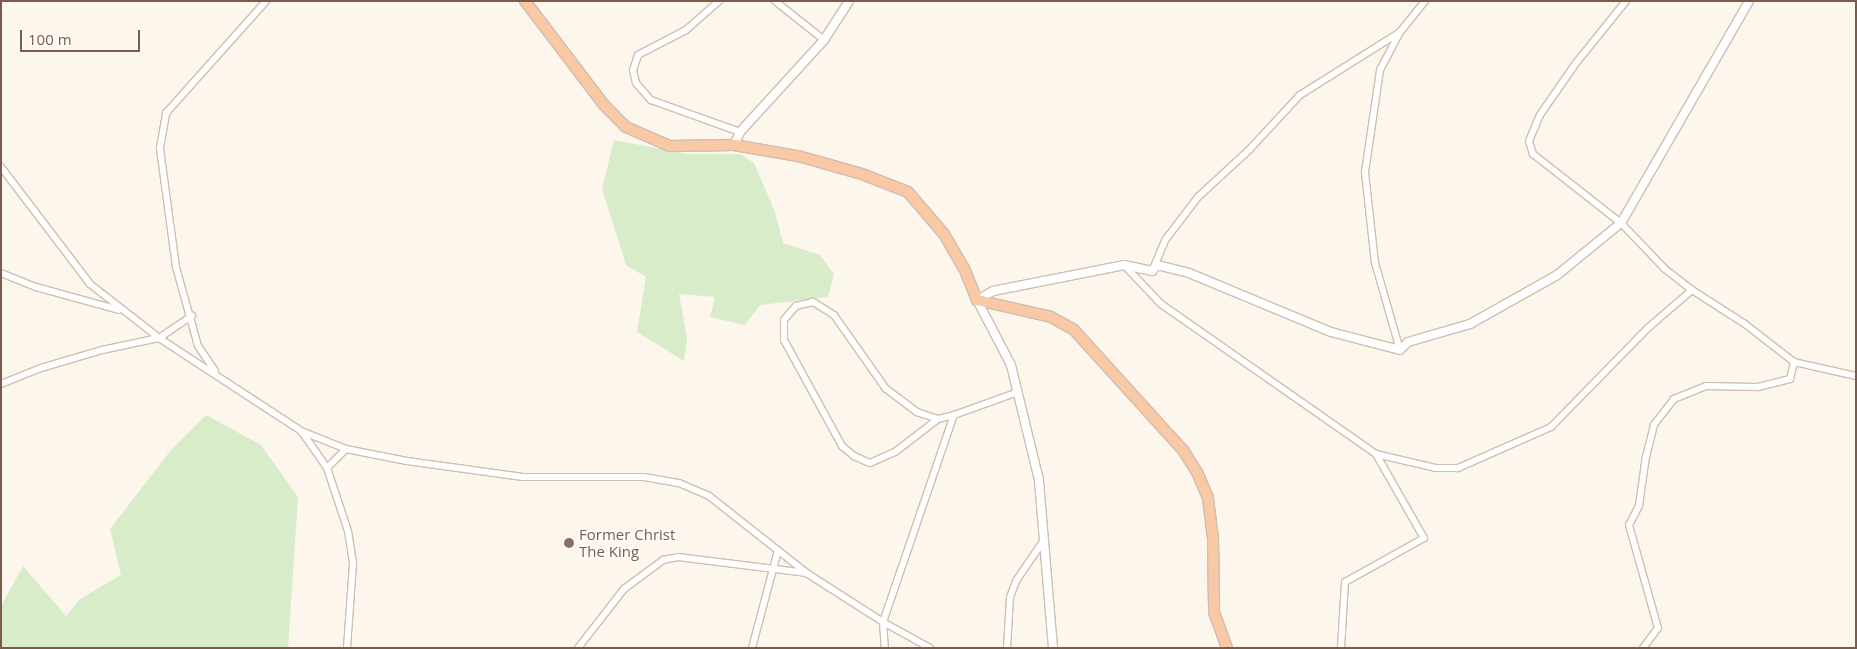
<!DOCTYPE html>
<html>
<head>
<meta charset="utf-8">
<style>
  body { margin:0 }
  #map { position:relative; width:1857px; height:649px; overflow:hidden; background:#fdf6ec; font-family:"Open Sans",sans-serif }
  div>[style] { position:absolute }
  .green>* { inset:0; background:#d8ecc9 }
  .roads { filter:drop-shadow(1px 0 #d1beb0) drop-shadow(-1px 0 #d1beb0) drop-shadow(0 1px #d1beb0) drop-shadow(0 -1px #d1beb0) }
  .minor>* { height:6px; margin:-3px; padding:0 3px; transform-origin:3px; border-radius:3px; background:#fff }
  .tertiary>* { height:8px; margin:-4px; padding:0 4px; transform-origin:4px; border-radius:4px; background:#fff }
  .trunk>* { height:10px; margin:-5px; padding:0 5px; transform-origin:5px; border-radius:5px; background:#f9c8a4 }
  .dots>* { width:14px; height:14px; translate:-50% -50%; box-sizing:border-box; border:2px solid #fffaf3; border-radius:50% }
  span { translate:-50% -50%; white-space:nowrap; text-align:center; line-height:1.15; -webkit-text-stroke:4px #fffaf3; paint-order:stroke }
  .education-label { font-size:15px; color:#785e54 }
  .left { translate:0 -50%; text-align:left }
  .frame { position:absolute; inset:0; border:2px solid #7a5c4d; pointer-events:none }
  .scale { position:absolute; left:20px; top:30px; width:120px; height:22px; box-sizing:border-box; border:2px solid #7a5c4d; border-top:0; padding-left:6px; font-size:15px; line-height:18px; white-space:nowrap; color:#7a5c4d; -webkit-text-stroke:4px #fffaf3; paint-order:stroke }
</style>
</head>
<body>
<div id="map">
  <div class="green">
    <div style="clip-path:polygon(614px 140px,687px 154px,740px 154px,754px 163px,775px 212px,783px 243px,820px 255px,834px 274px,828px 297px,760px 305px,745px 325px,710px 317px,715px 297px,679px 294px,687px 338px,684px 361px,637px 332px,646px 277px,626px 265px,602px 189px)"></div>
    <div style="clip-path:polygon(206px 415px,261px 445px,298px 497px,288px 648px,1px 648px,1px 606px,23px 566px,66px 616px,80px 599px,121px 575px,110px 529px,171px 450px)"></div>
  </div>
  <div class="roads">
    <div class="minor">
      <div style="left:719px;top:1px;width:44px;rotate:138.7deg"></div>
      <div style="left:686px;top:30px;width:54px;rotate:152.5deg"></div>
      <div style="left:638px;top:55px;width:16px;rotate:108deg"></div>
      <div style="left:633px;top:70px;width:13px;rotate:77deg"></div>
      <div style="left:636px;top:83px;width:23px;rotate:49deg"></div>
      <div style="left:651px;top:100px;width:95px;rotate:19.8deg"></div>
      <div style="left:775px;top:1px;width:63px;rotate:38.5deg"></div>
      <div style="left:1626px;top:1px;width:80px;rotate:128.9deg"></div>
      <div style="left:1576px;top:63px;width:63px;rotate:124.7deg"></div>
      <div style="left:1540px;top:115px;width:28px;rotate:113deg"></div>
      <div style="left:1529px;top:141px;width:14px;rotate:73deg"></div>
      <div style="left:1533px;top:154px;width:112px;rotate:38.1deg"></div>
      <div style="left:1621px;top:223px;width:64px;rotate:46.3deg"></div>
      <div style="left:1665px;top:269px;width:34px;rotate:38deg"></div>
      <div style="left:1692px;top:290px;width:63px;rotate:32.7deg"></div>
      <div style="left:1745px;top:324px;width:62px;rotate:37.8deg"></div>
      <div style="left:1794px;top:362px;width:17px;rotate:103deg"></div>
      <div style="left:1790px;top:379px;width:34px;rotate:166deg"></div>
      <div style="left:1757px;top:387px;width:51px;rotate:-178.9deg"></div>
      <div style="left:1706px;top:386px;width:35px;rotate:158deg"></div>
      <div style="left:1674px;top:399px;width:33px;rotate:128deg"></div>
      <div style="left:1654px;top:425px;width:32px;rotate:104deg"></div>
      <div style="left:1646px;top:456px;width:50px;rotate:98deg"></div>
      <div style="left:1639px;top:506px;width:21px;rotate:118deg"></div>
      <div style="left:1629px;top:525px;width:107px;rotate:74.3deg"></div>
      <div style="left:1658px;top:628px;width:25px;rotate:127deg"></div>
      <div style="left:1px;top:167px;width:147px;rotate:52.7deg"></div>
      <div style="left:90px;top:284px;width:88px;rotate:38deg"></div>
      <div style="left:159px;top:338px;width:170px;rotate:33.2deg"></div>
      <div style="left:301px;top:431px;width:48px;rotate:21.8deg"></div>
      <div style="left:346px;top:449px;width:62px;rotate:11.1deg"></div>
      <div style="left:407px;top:461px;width:117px;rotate:7.9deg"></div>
      <div style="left:523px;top:477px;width:121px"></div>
      <div style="left:644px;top:477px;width:36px;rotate:10deg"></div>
      <div style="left:679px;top:483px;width:33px;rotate:23deg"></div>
      <div style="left:709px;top:496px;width:126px;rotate:38.2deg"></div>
      <div style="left:808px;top:574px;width:89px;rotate:32.6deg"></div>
      <div style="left:883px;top:622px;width:219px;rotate:-71.1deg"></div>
      <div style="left:954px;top:415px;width:68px;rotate:-19.8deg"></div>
      <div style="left:1124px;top:265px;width:54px;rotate:46.5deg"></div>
      <div style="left:1161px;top:304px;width:262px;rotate:34.9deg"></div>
      <div style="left:1376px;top:454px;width:97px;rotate:60.3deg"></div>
      <div style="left:1424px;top:538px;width:90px;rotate:150.9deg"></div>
      <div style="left:1345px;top:582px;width:66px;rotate:93.5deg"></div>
      <div style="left:1153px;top:269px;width:33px;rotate:-67deg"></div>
      <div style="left:1166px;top:239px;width:53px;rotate:-52.7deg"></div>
      <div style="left:1198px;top:197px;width:69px;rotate:-42.7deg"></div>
      <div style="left:1249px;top:150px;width:75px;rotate:-47.2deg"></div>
      <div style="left:1300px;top:95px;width:117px;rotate:-32.1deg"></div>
      <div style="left:1px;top:273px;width:38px;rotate:22deg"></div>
      <div style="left:36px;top:287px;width:86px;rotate:15.5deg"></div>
      <div style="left:1400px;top:350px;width:91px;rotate:-106deg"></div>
      <div style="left:1375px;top:263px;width:92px;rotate:-96.3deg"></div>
      <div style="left:1365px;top:172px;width:103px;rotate:-81.6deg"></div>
      <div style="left:1380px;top:70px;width:43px;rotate:-62.2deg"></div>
      <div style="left:1400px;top:32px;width:40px;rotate:-51deg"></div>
      <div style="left:1794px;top:362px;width:64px;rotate:12.7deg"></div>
      <div style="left:215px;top:371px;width:30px;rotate:-124deg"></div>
      <div style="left:198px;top:346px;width:82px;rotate:-105.6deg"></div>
      <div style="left:176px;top:267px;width:120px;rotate:-97.7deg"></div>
      <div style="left:160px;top:148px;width:36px;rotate:-80deg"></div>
      <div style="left:166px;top:113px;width:150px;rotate:-48.2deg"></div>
      <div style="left:1px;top:384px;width:43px;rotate:-21.8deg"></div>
      <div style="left:41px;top:368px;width:64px;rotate:-16.4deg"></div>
      <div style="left:102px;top:350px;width:58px;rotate:-11.9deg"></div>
      <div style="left:159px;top:338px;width:40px;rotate:-34deg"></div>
      <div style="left:938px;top:419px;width:22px;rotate:-162deg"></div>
      <div style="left:917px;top:412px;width:39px;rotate:-143deg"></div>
      <div style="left:886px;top:389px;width:90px;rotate:-125.1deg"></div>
      <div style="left:834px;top:315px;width:25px;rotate:-148deg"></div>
      <div style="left:813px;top:302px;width:17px;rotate:167deg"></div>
      <div style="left:796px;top:306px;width:18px;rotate:131deg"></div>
      <div style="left:784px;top:320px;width:20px;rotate:90deg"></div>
      <div style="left:784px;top:340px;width:121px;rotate:61.3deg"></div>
      <div style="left:842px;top:446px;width:16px;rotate:40deg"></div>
      <div style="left:854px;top:456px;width:17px;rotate:24deg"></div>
      <div style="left:870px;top:463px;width:27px;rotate:-24deg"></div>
      <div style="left:895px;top:452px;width:54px;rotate:-37.5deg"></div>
      <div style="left:938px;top:419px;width:16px;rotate:-14deg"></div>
      <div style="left:302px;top:432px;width:44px;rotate:55.2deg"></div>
      <div style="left:327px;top:468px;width:66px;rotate:71.6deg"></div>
      <div style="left:348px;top:531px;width:33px;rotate:81deg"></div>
      <div style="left:353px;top:564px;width:84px;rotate:94.1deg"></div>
      <div style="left:1376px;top:454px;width:62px;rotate:13.1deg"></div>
      <div style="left:1436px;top:468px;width:22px"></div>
      <div style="left:1458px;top:468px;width:102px;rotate:-23.8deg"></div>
      <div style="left:1551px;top:427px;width:140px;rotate:-45.6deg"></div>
      <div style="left:1649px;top:327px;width:57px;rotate:-40.7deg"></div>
      <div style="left:327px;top:468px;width:27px;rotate:-45deg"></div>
      <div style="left:883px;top:622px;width:54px;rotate:29deg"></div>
      <div style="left:883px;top:622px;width:26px;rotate:86deg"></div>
      <div style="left:578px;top:648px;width:75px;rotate:-52.1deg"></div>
      <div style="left:624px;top:589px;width:49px;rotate:-36.6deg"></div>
      <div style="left:663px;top:560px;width:15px;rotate:-11deg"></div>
      <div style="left:678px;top:557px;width:130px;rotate:7.1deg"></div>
      <div style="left:752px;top:648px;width:101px;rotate:-75.1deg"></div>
      <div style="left:1007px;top:648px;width:51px;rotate:-86.6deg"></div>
      <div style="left:1010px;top:597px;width:17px;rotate:-69deg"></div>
      <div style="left:1016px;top:581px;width:50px;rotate:-55.7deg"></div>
    </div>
    <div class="tertiary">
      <div style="left:734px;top:145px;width:14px;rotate:-65deg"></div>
      <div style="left:740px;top:132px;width:125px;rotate:-47.6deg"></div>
      <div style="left:824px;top:40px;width:46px;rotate:-57.3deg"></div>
      <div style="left:1053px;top:648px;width:169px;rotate:-94.8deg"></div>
      <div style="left:1039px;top:480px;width:118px;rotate:-103.7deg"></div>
      <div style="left:1011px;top:365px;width:73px;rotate:-117.6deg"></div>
      <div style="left:977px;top:300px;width:18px;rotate:-29deg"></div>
      <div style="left:993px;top:291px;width:134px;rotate:-11.2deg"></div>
      <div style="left:1124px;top:265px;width:29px;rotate:12deg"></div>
      <div style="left:1152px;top:271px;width:8px;rotate:-50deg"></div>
      <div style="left:1157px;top:265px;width:33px;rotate:14deg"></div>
      <div style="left:1189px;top:273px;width:154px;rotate:22.6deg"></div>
      <div style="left:1331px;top:332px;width:71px;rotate:14.6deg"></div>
      <div style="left:1400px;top:350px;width:11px;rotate:-45deg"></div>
      <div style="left:1408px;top:342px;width:65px;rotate:-16.2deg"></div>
      <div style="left:1470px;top:324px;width:100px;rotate:-29.4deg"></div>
      <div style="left:1557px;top:275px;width:82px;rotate:-39.1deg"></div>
      <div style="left:1621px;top:223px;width:256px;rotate:-60deg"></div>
    </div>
    <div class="trunk">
      <div style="left:525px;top:1px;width:131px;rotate:52.8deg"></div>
      <div style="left:604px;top:105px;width:31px;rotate:45deg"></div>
      <div style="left:626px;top:127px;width:48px;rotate:23.4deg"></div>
      <div style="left:670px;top:146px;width:64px;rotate:-0.9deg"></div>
      <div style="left:734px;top:145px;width:65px;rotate:9.8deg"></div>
      <div style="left:798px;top:156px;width:66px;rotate:15.7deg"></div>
      <div style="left:862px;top:174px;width:49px;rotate:21.4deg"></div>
      <div style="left:908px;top:192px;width:55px;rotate:49.4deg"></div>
      <div style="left:944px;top:234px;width:39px;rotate:60deg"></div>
      <div style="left:964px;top:268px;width:35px;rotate:68deg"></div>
      <div style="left:977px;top:300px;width:76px;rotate:12.9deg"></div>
      <div style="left:1051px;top:317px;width:26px;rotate:29deg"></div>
      <div style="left:1074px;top:330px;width:162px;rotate:47.8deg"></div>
      <div style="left:1183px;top:450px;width:26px;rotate:58deg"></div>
      <div style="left:1197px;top:472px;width:28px;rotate:67deg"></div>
      <div style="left:1208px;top:498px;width:39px;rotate:83deg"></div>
      <div style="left:1213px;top:537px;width:75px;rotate:89.2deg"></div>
      <div style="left:1214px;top:612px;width:38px;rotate:70deg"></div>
    </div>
  </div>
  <div class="dots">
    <div style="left:569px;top:543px;background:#8d6e63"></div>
  </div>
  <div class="education-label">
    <span class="left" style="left:579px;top:543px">Former Christ<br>The King</span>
  </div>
  <div class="frame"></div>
  <div class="scale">100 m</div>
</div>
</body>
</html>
